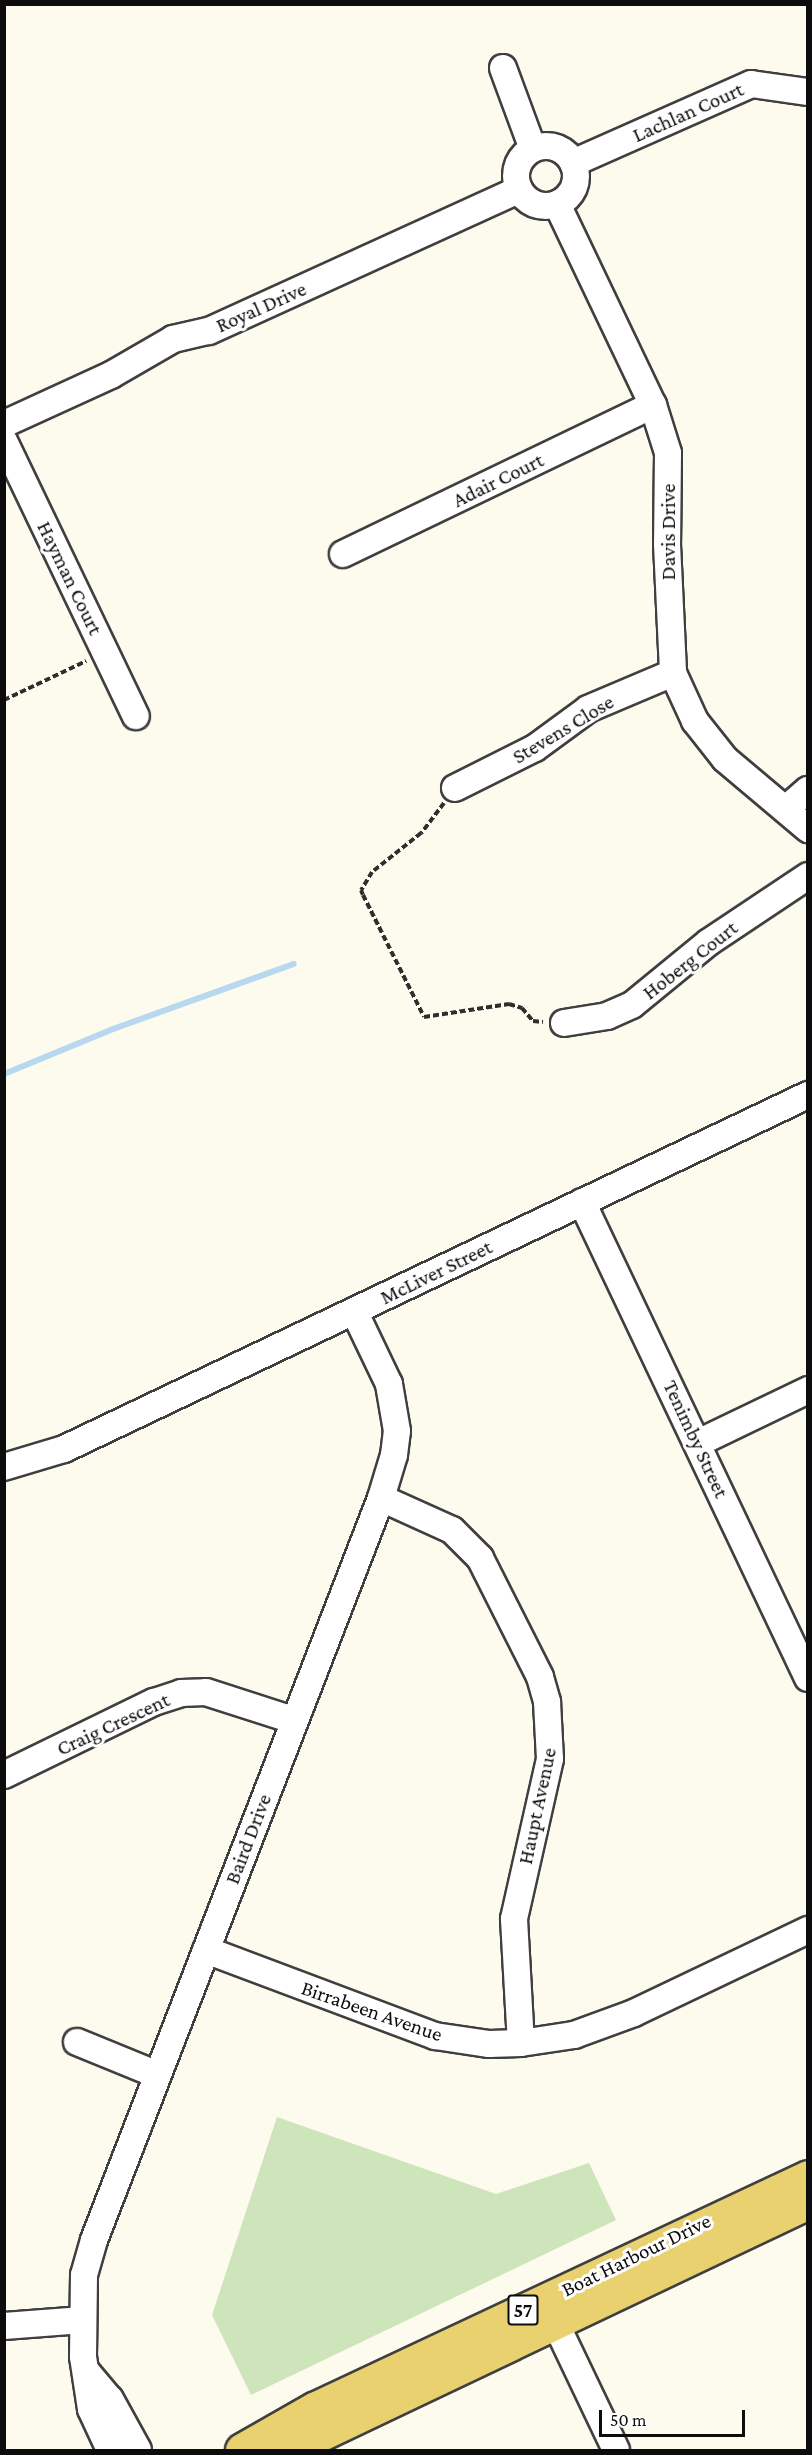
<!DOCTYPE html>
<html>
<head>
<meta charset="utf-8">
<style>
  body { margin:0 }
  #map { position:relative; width:812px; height:2455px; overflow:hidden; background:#fdfbed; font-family:"Crimson Pro",serif }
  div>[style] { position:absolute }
  .green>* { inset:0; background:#cee4ba }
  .stream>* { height:6px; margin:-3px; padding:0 3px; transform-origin:3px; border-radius:3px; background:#b7d8ef }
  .path>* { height:4px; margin-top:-2px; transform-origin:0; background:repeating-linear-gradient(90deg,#2e2e2e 0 6px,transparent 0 9px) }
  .roads { filter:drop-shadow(2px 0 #3f3f3f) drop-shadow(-2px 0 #3f3f3f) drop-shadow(0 2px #3f3f3f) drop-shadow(0 -2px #3f3f3f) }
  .minor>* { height:26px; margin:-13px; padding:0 13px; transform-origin:13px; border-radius:13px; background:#fff }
  .minor>.ring { margin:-13px; padding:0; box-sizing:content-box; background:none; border:26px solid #fff; border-radius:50% }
  .major>* { height:33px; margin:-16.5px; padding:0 16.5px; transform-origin:16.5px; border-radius:16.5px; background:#ead170 }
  span { translate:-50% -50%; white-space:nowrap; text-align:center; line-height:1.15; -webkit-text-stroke:6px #fff; paint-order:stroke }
  .shield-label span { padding:2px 4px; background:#fff; border:2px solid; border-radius:4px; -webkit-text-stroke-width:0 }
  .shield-label { font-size:20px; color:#0c0c0c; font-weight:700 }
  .street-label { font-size:21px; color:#0c0c0c }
  .frame { position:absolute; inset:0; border:6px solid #0c0c0c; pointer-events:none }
  .scale { position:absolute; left:599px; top:2410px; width:146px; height:27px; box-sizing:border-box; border:3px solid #0c0c0c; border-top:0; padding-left:8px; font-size:18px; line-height:21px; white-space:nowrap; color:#0c0c0c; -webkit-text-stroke:4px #fff; paint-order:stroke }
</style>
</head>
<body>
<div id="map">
  <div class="green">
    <div style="clip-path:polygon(277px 2117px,496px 2194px,589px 2163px,616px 2220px,251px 2395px,212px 2315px)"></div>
  </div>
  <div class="stream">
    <div style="left:4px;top:1074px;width:118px;rotate:-22.4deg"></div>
    <div style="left:113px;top:1029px;width:192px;rotate:-19.8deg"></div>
  </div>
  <div class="path">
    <div style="left:4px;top:700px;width:91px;rotate:-25.4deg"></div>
    <div style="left:444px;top:803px;width:38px;rotate:127deg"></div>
    <div style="left:421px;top:833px;width:63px;rotate:141.5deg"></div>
    <div style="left:372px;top:872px;width:21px;rotate:121deg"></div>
    <div style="left:361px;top:890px;width:5px;rotate:68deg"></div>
    <div style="left:363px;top:895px;width:136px;rotate:63.4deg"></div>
    <div style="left:424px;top:1017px;width:86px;rotate:-8.7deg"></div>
    <div style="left:509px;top:1004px;width:14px;rotate:17deg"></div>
    <div style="left:522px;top:1008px;width:17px;rotate:50deg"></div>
    <div style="left:533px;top:1021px;width:10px;rotate:6deg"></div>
  </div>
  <div class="roads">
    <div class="minor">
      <div style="left:503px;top:68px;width:86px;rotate:69.7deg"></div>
      <div class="ring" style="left:516px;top:146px;width:34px;height:34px"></div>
      <div style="left:573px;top:163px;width:195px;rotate:-23.9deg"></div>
      <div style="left:751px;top:84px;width:58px;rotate:8deg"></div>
      <div style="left:557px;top:204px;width:223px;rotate:64.5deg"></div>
      <div style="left:653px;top:405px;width:50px;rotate:72.6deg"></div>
      <div style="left:668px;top:453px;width:91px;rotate:90.6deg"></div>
      <div style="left:667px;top:544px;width:129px;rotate:87.3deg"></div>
      <div style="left:673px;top:673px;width:53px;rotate:65.4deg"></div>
      <div style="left:695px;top:721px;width:48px;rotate:51.7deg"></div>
      <div style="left:725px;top:759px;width:109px;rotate:40.1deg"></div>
      <div style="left:4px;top:424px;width:118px;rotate:-24.6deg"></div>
      <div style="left:111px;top:375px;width:72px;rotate:-30.1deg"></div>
      <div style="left:173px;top:339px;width:37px;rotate:-13deg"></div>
      <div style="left:209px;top:331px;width:341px;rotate:-24.5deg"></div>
      <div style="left:4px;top:441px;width:305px;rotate:64.4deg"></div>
      <div style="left:343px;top:554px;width:344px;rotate:-25.7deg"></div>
      <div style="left:455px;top:788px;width:89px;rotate:-26.6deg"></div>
      <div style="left:535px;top:748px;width:66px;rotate:-36.3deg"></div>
      <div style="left:588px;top:709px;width:92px;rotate:-23deg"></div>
      <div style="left:787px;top:808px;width:28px;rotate:-41deg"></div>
      <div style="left:564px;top:1023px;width:44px;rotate:-9.2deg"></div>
      <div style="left:607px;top:1016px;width:27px;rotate:-24deg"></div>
      <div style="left:632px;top:1005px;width:99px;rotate:-39.3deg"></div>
      <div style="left:709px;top:942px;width:119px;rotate:-33.7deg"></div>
      <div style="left:582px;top:1202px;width:527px;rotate:64.6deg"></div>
      <div style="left:698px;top:1443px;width:122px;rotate:-25.7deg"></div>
      <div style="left:4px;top:1467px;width:63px;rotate:-16.7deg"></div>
      <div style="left:64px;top:1449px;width:824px;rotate:-25.45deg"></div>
      <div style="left:381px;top:1498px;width:78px;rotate:24.3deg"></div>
      <div style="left:452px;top:1530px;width:40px;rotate:45deg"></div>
      <div style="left:480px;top:1558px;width:133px;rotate:63.2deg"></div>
      <div style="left:540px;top:1677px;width:26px;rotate:74deg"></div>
      <div style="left:547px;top:1702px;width:57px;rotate:87deg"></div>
      <div style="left:550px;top:1759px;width:164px;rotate:102.7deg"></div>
      <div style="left:514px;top:1919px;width:124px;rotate:86.8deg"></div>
      <div style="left:4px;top:1775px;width:167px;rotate:-26deg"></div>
      <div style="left:154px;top:1702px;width:28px;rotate:-18deg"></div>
      <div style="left:181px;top:1693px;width:25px;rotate:-2deg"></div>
      <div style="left:206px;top:1692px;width:91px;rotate:17.8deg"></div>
      <div style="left:206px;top:1950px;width:245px;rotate:20.6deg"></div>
      <div style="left:435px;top:2036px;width:55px;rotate:8.4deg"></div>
      <div style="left:489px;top:2044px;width:32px;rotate:-2deg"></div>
      <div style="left:521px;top:2043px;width:54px;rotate:-8.6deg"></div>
      <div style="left:574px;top:2035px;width:64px;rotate:-20.1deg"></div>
      <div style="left:634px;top:2013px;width:193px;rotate:-25.5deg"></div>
      <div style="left:77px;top:2042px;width:87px;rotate:22.2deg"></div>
      <div style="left:554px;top:2320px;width:144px;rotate:64.5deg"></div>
      <div style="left:4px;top:2326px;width:79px;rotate:-4.3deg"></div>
      <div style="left:87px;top:2372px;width:35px;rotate:50deg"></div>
      <div style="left:110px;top:2399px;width:58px;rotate:61.2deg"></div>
      <div style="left:110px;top:2450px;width:45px;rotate:-114.9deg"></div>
      <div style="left:91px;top:2409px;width:53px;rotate:-98.7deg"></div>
      <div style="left:83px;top:2357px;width:82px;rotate:-89.3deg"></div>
      <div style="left:84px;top:2275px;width:36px;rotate:-74deg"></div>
      <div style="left:94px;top:2240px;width:796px;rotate:-68.85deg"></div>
      <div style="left:381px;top:1498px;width:45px;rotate:-73.2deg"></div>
      <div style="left:394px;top:1455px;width:24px;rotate:-83deg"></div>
      <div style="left:397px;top:1431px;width:48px;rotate:-99.7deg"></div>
      <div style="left:389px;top:1384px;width:81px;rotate:-115.6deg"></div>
    </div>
    <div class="major">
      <div style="left:242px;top:2450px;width:83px;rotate:-29.7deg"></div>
      <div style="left:314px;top:2409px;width:546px;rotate:-25.16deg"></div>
      <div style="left:287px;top:2450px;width:577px;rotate:-25.45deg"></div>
    </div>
  </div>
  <div class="shield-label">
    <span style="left:523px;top:2310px">57</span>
  </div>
  <div class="street-label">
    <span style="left:688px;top:112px;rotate:-24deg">Lachlan Court</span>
    <span style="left:261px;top:307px;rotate:-24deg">Royal Drive</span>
    <span style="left:498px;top:480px;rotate:-26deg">Adair Court</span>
    <span style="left:668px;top:532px;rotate:-90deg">Davis Drive</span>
    <span style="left:70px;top:578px;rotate:64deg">Hayman Court</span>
    <span style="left:563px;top:729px;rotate:-31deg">Stevens Close</span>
    <span style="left:690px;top:960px;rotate:-38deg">Hoberg Court</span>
    <span style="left:436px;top:1272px;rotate:-26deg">McLiver Street</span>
    <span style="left:696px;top:1439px;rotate:65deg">Tenimby Street</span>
    <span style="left:113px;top:1724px;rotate:-25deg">Craig Crescent</span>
    <span style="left:537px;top:1806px;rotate:-78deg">Haupt Avenue</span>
    <span style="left:248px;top:1839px;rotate:-69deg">Baird Drive</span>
    <span style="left:372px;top:2011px;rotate:19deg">Birrabeen Avenue</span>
    <span style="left:636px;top:2255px;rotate:-26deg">Boat Harbour Drive</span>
  </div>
  <div class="frame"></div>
  <div class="scale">50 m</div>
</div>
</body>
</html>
